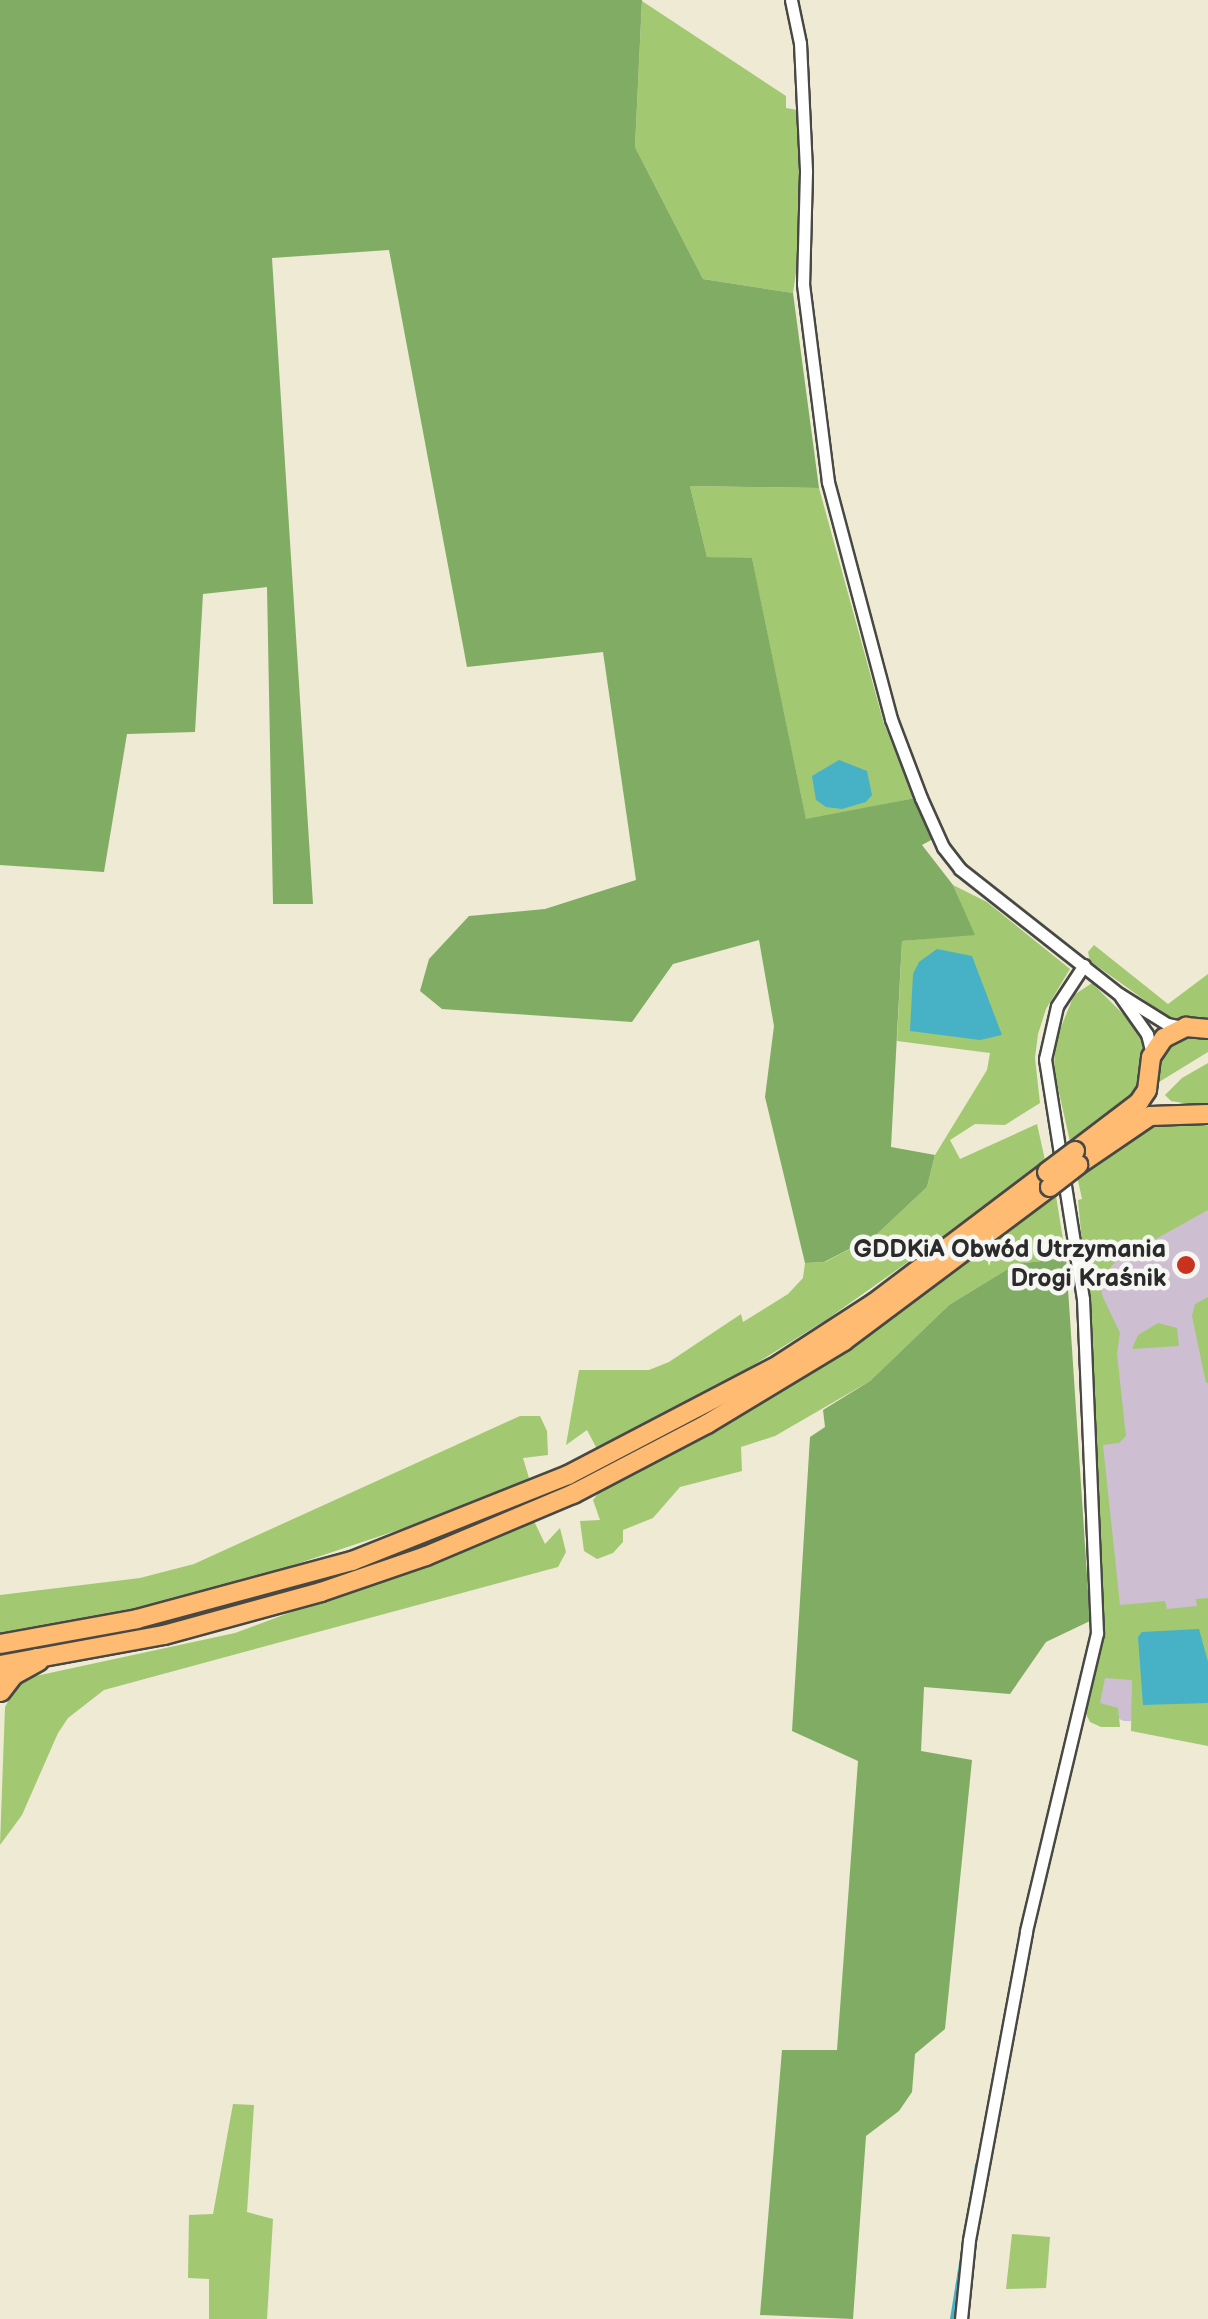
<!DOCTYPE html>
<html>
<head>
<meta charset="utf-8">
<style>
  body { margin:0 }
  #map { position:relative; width:1208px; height:2319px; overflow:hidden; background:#eeead4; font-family:"Balsamiq Sans",sans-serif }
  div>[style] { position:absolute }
  .industrial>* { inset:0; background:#cebed1 }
  .green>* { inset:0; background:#a2c872 }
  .forest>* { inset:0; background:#81ac64 }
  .water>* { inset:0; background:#47b1c6 }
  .stream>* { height:4px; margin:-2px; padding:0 2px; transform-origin:2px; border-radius:2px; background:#47b1c6 }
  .roads { filter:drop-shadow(2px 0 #484844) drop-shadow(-2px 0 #484844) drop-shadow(0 2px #484844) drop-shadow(0 -2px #484844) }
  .street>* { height:11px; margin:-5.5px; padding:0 5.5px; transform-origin:5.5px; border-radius:5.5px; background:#fff }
  .primary>* { height:18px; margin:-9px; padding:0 9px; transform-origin:9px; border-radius:9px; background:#febb71 }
  .highway>* { height:22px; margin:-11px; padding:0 11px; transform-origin:11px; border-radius:11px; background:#febb71 }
  .bridges { filter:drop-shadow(2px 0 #484844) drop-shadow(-2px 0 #484844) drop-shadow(0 2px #484844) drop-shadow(0 -2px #484844) }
  .primary-bridge>* { height:18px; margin:-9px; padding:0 9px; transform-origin:9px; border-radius:9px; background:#febb71 }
  .dots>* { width:28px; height:28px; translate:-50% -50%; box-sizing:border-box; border:5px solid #f6f6f2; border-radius:50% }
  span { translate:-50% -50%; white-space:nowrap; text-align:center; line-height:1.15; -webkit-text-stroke:9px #f6f6f2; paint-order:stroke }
  .poi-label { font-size:25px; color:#2b2b2b; font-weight:700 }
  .right { translate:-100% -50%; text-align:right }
</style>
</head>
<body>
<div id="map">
  <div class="industrial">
    <div style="clip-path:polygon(1208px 1188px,1208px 1723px,1124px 1721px,1096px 1709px,1104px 1625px,1087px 1256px)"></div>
  </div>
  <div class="green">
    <div style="clip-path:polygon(642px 1px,786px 96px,786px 108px,798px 110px,800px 245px,793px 293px,703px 279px,635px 147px)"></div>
    <div style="clip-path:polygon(690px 486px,819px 488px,884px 724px,915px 798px,806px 820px,752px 559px,707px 557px)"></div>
    <div style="clip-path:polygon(953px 885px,987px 902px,1070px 969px,1046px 1009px,1038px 1034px,1035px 1058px,1040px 1103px,1005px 1125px,975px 1124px,950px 1140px,960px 1159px,1037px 1124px,1045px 1160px,1021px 1182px,826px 1320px,747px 1369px,597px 1449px,587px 1430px,566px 1445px,579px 1370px,649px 1370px,669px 1362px,741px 1314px,743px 1322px,788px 1294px,803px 1278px,805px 1263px,825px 1262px,875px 1236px,927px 1187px,935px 1155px,987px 1070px,990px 1053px,897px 1041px,902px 941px,974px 934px)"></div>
    <div style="clip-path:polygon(1094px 945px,1168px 1004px,1208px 974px,1208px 1021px,1171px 1019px,1090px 961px,1088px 952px)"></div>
    <div style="clip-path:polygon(1092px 983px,1131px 1022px,1142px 1037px,1144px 1056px,1139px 1089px,1131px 1100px,1071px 1146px,1054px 1070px,1055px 1042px,1074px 995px)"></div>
    <div style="clip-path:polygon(1183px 1035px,1208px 1035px,1208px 1052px,1159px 1082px,1158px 1062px,1169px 1044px)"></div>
    <div style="clip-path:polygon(1208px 1063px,1208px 1107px,1171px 1101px,1165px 1095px,1182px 1078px)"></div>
    <div style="clip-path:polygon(1162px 1119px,1208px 1126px,1208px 1210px,1116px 1261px,1101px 1279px,1102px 1295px,1120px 1333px,1117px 1354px,1126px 1436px,1119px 1443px,1103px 1445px,1120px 1605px,1165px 1601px,1167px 1609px,1197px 1606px,1196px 1599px,1208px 1598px,1208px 1746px,1131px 1731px,1132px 1680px,1105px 1678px,1100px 1703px,1118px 1708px,1120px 1727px,1101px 1727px,1090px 1722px,1086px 1714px,1101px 1625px,1086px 1286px,1078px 1200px,1082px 1199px,1077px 1176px,1121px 1140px)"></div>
    <div style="clip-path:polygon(1056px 1196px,1066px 1258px,1016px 1264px,949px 1305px,870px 1381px,775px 1436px,741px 1447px,742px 1471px,680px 1487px,653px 1518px,623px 1530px,623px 1542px,613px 1553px,597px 1559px,584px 1551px,580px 1521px,600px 1520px,593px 1500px,600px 1491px,799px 1380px)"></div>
    <div style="clip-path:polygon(1208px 1297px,1208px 1383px,1206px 1383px,1192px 1316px,1195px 1304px)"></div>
    <div style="clip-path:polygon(1158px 1323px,1177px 1328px,1179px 1346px,1132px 1349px,1138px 1335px)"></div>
    <div style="clip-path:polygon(520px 1416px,540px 1416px,547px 1431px,548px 1455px,523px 1458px,529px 1478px,488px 1500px,243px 1582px,44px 1632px,0 1635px,0 1595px,140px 1578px,194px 1564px)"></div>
    <div style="clip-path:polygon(554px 1488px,555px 1495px,342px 1578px,178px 1625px,0 1659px,0 1655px,197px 1616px)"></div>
    <div style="clip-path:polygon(534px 1521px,545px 1544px,560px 1528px,566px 1552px,558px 1567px,104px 1690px,68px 1718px,58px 1733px,22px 1815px,0 1845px,5px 1707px,17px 1685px,31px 1677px,235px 1633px)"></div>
    <div style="clip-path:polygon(233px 2104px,254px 2105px,247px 2212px,273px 2219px,267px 2319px,209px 2319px,209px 2279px,188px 2278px,189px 2215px,213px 2214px)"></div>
    <div style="clip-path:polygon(1012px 2234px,1050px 2237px,1046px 2288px,1006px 2289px)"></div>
  </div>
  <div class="forest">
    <div style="clip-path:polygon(0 0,642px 0,635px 147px,703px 279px,793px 293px,819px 488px,690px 486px,707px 557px,752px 558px,806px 819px,915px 798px,933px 839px,922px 845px,953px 885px,975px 935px,902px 941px,891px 1147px,935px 1155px,927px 1187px,875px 1236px,824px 1262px,805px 1263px,765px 1097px,774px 1026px,759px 940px,673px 964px,632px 1022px,442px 1009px,420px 991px,429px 959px,469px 916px,545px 909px,636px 880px,603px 652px,467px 667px,389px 250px,272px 258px,313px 904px,273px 904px,267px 587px,203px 594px,195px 732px,127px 734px,104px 872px,0 865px)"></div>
    <div style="clip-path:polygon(1066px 1258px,1090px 1621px,1046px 1642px,1010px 1694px,924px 1687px,921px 1751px,972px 1760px,945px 2029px,915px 2054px,912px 2092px,899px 2111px,866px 2136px,853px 2319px,760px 2315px,782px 2050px,837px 2050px,858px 1761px,792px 1731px,810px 1437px,825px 1427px,823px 1410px,870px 1381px,949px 1305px,1016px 1264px)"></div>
  </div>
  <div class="water">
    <div style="clip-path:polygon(839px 760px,867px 771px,872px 795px,866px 802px,842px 809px,826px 807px,816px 800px,812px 776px)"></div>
    <div style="clip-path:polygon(937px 949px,972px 956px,1002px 1035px,980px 1040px,910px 1031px,913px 974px,919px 962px)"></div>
    <div style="clip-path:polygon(1199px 1629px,1208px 1662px,1208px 1703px,1143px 1705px,1138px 1637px,1142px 1632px)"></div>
  </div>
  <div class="stream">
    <div style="left:952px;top:2319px;width:157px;rotate:-80.8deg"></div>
  </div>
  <div class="roads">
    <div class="street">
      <div style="left:791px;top:0;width:44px;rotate:78.2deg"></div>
      <div style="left:800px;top:43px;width:129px;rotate:87.3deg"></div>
      <div style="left:806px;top:172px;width:112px;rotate:91.5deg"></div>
      <div style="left:803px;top:284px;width:200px;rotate:82.8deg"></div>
      <div style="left:828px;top:482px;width:245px;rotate:75.1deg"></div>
      <div style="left:891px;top:719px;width:85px;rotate:69.2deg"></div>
      <div style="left:921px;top:798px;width:54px;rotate:65.8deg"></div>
      <div style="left:943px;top:847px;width:28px;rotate:52deg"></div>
      <div style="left:960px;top:869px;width:202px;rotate:38.2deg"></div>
      <div style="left:1119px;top:994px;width:57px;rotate:32deg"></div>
      <div style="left:1167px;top:1024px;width:15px;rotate:11deg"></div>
      <div style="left:1121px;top:997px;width:45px;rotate:54.9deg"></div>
      <div style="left:1147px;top:1034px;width:21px;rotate:76deg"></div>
      <div style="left:961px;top:2319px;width:79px;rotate:-84.2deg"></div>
      <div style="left:969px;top:2240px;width:314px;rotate:-79.5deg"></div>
      <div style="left:1026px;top:1931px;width:306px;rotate:-76.6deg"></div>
      <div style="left:1097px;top:1633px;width:334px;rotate:-92.4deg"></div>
      <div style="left:1083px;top:1299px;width:243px;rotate:-99deg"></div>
      <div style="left:1045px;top:1059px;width:54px;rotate:-77.2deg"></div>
      <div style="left:1057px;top:1006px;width:49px;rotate:-56.6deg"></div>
    </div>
    <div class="primary">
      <div style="left:1075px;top:1151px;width:81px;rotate:-37.4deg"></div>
      <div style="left:1139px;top:1102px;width:14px;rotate:-56deg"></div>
      <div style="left:1147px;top:1090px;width:33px;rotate:-83deg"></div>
      <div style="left:1151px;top:1057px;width:23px;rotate:-56deg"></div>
      <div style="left:1164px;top:1038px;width:25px;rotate:-27deg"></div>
      <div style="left:1186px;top:1027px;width:22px;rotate:5deg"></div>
      <div style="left:1078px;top:1165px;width:87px;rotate:-34.2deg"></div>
      <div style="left:1150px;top:1116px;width:58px;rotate:-2deg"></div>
      <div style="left:0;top:1644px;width:139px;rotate:-10.3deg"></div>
      <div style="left:137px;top:1619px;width:223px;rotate:-15.1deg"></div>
      <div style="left:352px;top:1561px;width:232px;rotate:-21.7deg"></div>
      <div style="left:568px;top:1475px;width:239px;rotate:-27.6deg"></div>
      <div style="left:780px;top:1364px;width:112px;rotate:-33deg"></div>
      <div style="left:874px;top:1303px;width:217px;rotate:-37.1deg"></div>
      <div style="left:0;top:1665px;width:167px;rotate:-10.4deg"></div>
      <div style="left:164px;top:1635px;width:163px;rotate:-15.3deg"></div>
      <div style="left:321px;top:1592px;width:111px;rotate:-18.9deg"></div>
      <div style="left:426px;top:1556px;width:160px;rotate:-22.9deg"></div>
      <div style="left:573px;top:1494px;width:151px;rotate:-27.6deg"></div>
      <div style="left:707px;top:1424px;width:160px;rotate:-31.2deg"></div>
      <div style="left:844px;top:1341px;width:257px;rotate:-36.8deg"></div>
    </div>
    <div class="highway">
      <div style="left:0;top:1690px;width:20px;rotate:-53deg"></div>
      <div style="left:12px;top:1674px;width:29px;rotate:-29deg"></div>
    </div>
  </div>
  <div class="bridges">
    <div class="primary-bridge">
      <div style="left:1047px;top:1172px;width:35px;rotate:-37deg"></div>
      <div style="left:1050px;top:1187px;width:36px;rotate:-38deg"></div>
    </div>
  </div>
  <div class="dots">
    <div style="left:1186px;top:1265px;background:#c8321e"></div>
  </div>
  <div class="poi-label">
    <span class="right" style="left:1166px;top:1265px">GDDKiA Obwód Utrzymania<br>Drogi Kraśnik</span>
  </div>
</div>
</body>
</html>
